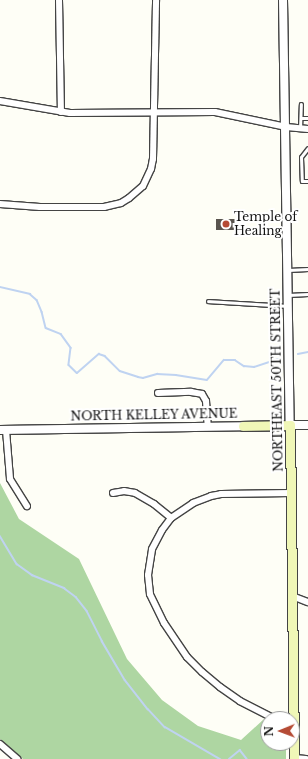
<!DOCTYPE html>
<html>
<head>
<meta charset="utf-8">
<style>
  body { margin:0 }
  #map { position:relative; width:308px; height:759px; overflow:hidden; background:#fefef6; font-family:"Libre Baskerville",serif }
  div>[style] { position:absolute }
  .forest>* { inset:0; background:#aed6a2 }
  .stream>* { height:1.5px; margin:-0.75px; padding:0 0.75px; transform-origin:0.75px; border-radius:0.75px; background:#bfd3f1 }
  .building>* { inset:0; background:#59544e }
  .roads { filter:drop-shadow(1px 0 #444) drop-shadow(-1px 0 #444) drop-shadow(0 1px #444) drop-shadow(0 -1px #444) }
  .service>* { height:3px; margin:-1.5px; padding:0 1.5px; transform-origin:1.5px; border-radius:1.5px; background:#fff }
  .minor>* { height:6px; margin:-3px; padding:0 3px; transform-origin:3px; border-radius:3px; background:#fff }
  .tertiary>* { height:8px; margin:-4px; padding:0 4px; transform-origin:4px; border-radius:4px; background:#fff }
  .secondary>* { height:9px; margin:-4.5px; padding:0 4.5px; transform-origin:4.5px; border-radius:4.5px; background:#f0f7b7 }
  .dots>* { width:11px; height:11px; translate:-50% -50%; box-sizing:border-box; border:2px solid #fff; border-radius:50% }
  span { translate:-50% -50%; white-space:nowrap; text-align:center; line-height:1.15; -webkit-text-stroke:4px #fff; paint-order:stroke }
  .poi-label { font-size:12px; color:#111 }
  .left { translate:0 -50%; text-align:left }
  .street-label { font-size:12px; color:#111 }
  .north { position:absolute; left:260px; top:711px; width:40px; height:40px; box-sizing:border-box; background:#fff; border:1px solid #a0a0a0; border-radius:50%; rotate:269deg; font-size:11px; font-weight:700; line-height:16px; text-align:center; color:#111 }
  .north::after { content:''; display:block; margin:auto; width:14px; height:18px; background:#b54b35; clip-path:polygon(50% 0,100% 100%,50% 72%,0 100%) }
</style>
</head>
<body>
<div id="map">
  <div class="forest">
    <div style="clip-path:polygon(0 483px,19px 519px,79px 559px,127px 659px,162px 700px,198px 726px,241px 740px,264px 719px,268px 721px,268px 743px,286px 743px,286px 759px,23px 759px,0 739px)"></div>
  </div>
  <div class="stream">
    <div style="left:0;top:287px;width:31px;rotate:13deg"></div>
    <div style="left:30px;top:294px;width:9px;rotate:41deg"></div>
    <div style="left:37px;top:300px;width:13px;rotate:67deg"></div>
    <div style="left:42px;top:312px;width:16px;rotate:76deg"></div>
    <div style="left:46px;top:328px;width:16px;rotate:22deg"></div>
    <div style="left:61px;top:334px;width:17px;rotate:54deg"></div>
    <div style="left:71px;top:348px;width:17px;rotate:97deg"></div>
    <div style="left:69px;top:365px;width:11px;rotate:45deg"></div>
    <div style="left:77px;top:373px;width:29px;rotate:-41deg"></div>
    <div style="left:99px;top:354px;width:6px;rotate:18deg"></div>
    <div style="left:105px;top:356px;width:21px;rotate:45deg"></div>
    <div style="left:120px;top:371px;width:19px;rotate:18deg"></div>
    <div style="left:138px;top:377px;width:5px;rotate:11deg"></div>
    <div style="left:143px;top:378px;width:15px;rotate:-16deg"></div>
    <div style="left:157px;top:374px;width:19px;rotate:3deg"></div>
    <div style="left:176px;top:375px;width:31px;rotate:9deg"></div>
    <div style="left:207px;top:380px;width:26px;rotate:-50deg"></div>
    <div style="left:224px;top:360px;width:11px"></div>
    <div style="left:235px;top:360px;width:11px;rotate:34deg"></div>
    <div style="left:244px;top:366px;width:10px;rotate:6deg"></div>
    <div style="left:254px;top:367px;width:26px;rotate:-18deg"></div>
    <div style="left:298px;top:354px;width:10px;rotate:-11deg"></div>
    <div style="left:0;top:536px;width:33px;rotate:59deg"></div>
    <div style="left:17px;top:564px;width:19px;rotate:36deg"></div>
    <div style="left:32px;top:575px;width:35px;rotate:22deg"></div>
    <div style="left:64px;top:588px;width:15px;rotate:37deg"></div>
    <div style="left:76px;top:597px;width:18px;rotate:52deg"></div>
    <div style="left:87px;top:611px;width:34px;rotate:63deg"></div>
    <div style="left:102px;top:641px;width:45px;rotate:59.5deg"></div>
    <div style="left:125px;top:680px;width:37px;rotate:52deg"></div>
    <div style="left:148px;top:709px;width:25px;rotate:47deg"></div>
    <div style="left:165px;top:727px;width:64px;rotate:30.2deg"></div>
    <div style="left:229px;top:759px;width:14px;rotate:-39deg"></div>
    <div style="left:240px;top:750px;width:11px;rotate:52deg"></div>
  </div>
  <div class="building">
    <div style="clip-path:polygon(216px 219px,235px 219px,235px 230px,216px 230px)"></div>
  </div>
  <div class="roads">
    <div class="service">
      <div style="left:301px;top:118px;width:7px"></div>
      <div style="left:300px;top:129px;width:25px;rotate:-88deg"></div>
      <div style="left:308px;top:148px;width:11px;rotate:128deg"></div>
      <div style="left:301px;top:157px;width:24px;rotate:88deg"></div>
      <div style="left:302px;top:181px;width:6px"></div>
      <div style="left:288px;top:270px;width:20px;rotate:-3deg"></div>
      <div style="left:288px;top:295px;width:20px;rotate:-3deg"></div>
      <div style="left:208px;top:301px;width:79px;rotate:3.6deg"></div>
    </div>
    <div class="minor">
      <div style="left:59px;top:0;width:112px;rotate:89deg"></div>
      <div style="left:0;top:101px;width:71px;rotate:9.7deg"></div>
      <div style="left:70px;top:113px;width:145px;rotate:-0.4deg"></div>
      <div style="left:215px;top:112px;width:73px;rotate:11.9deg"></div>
      <div style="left:286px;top:127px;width:22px;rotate:5deg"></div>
      <div style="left:0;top:204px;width:40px;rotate:4.3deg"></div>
      <div style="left:40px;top:207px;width:64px"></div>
      <div style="left:104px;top:207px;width:17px;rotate:-13deg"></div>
      <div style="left:121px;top:203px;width:9px;rotate:-32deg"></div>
      <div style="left:129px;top:198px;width:18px;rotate:-41deg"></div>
      <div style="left:143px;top:186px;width:19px;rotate:-65deg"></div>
      <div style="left:151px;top:169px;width:10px;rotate:-79deg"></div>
      <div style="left:153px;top:159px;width:159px;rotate:-88.9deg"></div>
      <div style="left:158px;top:393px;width:33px;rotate:-2deg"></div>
      <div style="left:191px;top:392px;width:11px;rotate:10deg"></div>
      <div style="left:202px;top:394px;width:8px;rotate:60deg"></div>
      <div style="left:206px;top:401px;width:26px;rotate:86deg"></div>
      <div style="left:6px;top:430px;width:49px;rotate:85.3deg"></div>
      <div style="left:10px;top:479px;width:32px;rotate:58deg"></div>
      <div style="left:113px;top:493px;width:11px;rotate:-10deg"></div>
      <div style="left:124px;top:491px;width:11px;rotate:10deg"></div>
      <div style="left:135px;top:493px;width:22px;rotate:30deg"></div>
      <div style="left:154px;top:504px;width:22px;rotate:39deg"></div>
      <div style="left:292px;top:596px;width:17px;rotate:21deg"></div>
      <div style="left:275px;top:719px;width:39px;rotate:-153deg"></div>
      <div style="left:240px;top:701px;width:24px;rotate:-145deg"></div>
      <div style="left:220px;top:687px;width:23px;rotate:-140deg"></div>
      <div style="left:202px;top:672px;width:21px;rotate:-135deg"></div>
      <div style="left:187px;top:657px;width:41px;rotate:-124.1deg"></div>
      <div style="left:164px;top:623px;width:32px;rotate:-116deg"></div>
      <div style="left:150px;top:594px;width:19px;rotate:-96deg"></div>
      <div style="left:148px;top:575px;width:26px;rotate:-81deg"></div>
      <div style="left:152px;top:549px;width:21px;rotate:-62deg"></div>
      <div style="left:162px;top:530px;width:15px;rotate:-53deg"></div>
      <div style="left:171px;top:518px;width:27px;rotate:-34deg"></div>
      <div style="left:193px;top:503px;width:19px;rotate:-21deg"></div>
      <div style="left:211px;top:496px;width:10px;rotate:-11deg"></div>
      <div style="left:221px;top:494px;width:70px;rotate:-0.8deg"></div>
      <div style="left:0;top:744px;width:23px;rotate:41deg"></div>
      <div style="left:294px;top:758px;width:12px;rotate:5deg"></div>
    </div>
    <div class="tertiary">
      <div style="left:283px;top:0;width:425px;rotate:89.1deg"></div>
      <div style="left:290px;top:425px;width:18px"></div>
      <div style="left:0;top:430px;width:243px;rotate:-0.9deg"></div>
    </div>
    <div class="secondary">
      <div style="left:243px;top:426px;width:47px;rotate:-1.2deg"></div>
      <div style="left:290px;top:425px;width:334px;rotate:89.3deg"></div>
    </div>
  </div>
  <div class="dots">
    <div style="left:226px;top:224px;background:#b54b35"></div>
  </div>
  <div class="poi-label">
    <span class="left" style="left:234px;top:224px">Temple of<br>Healing</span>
  </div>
  <div class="street-label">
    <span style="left:277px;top:380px;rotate:-91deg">NORTHEAST 50TH STREET</span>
    <span style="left:154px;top:415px;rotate:-1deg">NORTH KELLEY AVENUE</span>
  </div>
  <div class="north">N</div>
</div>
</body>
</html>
